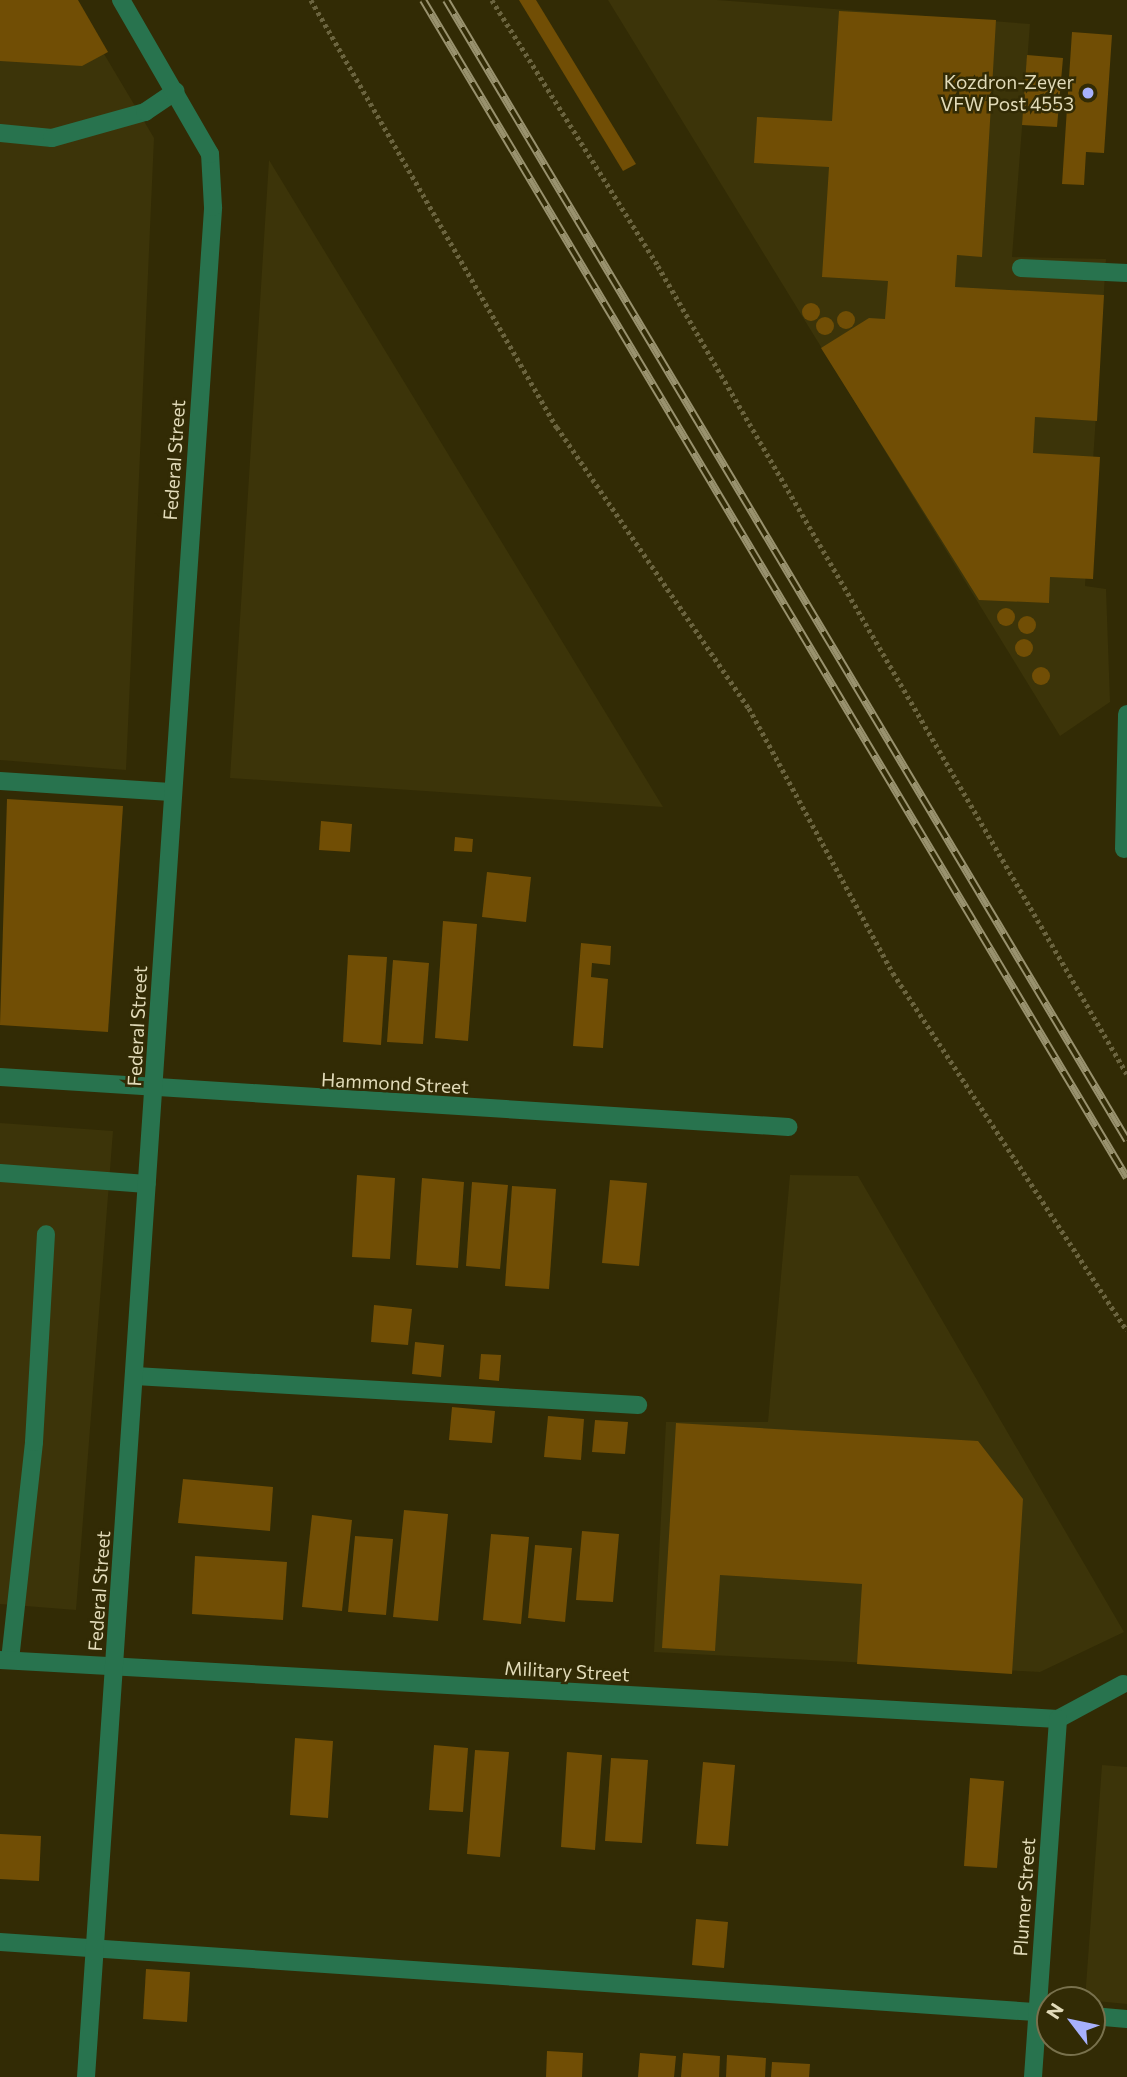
<!DOCTYPE html>
<html>
<head>
<meta charset="utf-8">
<style>
  body { margin:0 }
  #map { position:relative; width:1127px; height:2077px; overflow:hidden; background:#322b05; font-family:Commissioner,sans-serif }
  div>[style] { position:absolute }
  .built>* { inset:0; background:#3c3409 }
  .building>* { inset:0; background:#714e05 }
  .round { border-radius:50% }
  .path>* { height:4.5px; margin-top:-2.25px; transform-origin:0; background:repeating-linear-gradient(90deg,#6b643f 0 3.5px,transparent 0 7px) }
  .lane>* { height:18px; margin:-9px; padding:0 9px; transform-origin:9px; border-radius:9px; background:#28734e }
  .street>* { height:18px; margin:-9px; padding:0 9px; transform-origin:9px; border-radius:9px; background:#28734e }
  .rail>* { height:8px; margin-top:-4px; transform-origin:0; background:repeating-linear-gradient(90deg,#322b05 0 16px,#99926e 0 32px); box-sizing:border-box; border-block:2px solid #99926e }
  .dots>* { width:19px; height:19px; translate:-50% -50%; box-sizing:border-box; border:4px solid #322b05; border-radius:50% }
  span { translate:-50% -50%; white-space:nowrap; text-align:center; line-height:1.15; -webkit-text-stroke:5px #322b05; paint-order:stroke }
  .poi-label { font-size:19px; color:#e2dbb9 }
  .right { translate:-100% -50%; text-align:right }
  .street-label { font-size:19px; color:#e2dbb9 }
  .north { position:absolute; left:1036px; top:1986px; width:70px; height:70px; box-sizing:border-box; background:#322b05; border:2px solid #78714d; border-radius:50%; rotate:302deg; font-size:19px; font-weight:700; line-height:28px; text-align:center; color:#e2dbb9 }
  .north::after { content:''; display:block; margin:auto; width:24px; height:32px; background:#a7b1fc; clip-path:polygon(50% 0,100% 100%,50% 72%,0 100%) }
</style>
</head>
<body>
<div id="map">
  <div class="built">
    <div style="clip-path:polygon(0 0,72px 0,154px 138px,126px 770px,0 760px)"></div>
    <div style="clip-path:polygon(608px 0,717px 0,1030px 24px,1012px 257px,1106px 259px,1085px 586px,1106px 589px,1110px 702px,1060px 736px)"></div>
    <div style="clip-path:polygon(269px 160px,663px 807px,230px 778px)"></div>
    <div style="clip-path:polygon(0 1123px,113px 1131px,76px 1610px,0 1604px)"></div>
    <div style="clip-path:polygon(790px 1175px,858px 1176px,1124px 1632px,1040px 1672px,654px 1652px,666px 1422px,768px 1422px)"></div>
    <div style="clip-path:polygon(1102px 1765px,1127px 1767px,1127px 2004px,1085px 2000px)"></div>
  </div>
  <div class="building">
    <div style="clip-path:polygon(0 0,78px 0,108px 52px,82px 66px,0 61px)"></div>
    <div style="clip-path:polygon(519px 0,536px 0,636px 164px,623px 171px)"></div>
    <div style="clip-path:polygon(839px 11px,996px 20px,982px 257px,957px 255px,955px 287px,1104px 295px,1097px 421px,1035px 417px,1033px 453px,1100px 457px,1093px 579px,1050px 577px,1049px 603px,979px 600px,821px 348px,869px 318px,885px 319px,888px 281px,822px 277px,829px 167px,754px 163px,757px 117px,832px 121px)"></div>
    <div style="clip-path:polygon(1072px 32px,1112px 35px,1104px 153px,1086px 152px,1084px 185px,1062px 184px)"></div>
    <div style="clip-path:polygon(1027px 55px,1063px 58px,1057px 127px,1022px 125px)"></div>
    <div class="round" style="left:802px;top:303px;width:18px;height:18px"></div>
    <div class="round" style="left:837px;top:311px;width:18px;height:18px"></div>
    <div class="round" style="left:816px;top:317px;width:18px;height:18px"></div>
    <div class="round" style="left:997px;top:608px;width:18px;height:18px"></div>
    <div class="round" style="left:1018px;top:616px;width:18px;height:18px"></div>
    <div class="round" style="left:1015px;top:639px;width:18px;height:18px"></div>
    <div class="round" style="left:1032px;top:667px;width:18px;height:18px"></div>
    <div style="clip-path:polygon(7px 799px,123px 806px,108px 1032px,0 1025px)"></div>
    <div style="clip-path:polygon(321px 821px,352px 824px,350px 852px,319px 850px)"></div>
    <div style="clip-path:polygon(455px 837px,473px 839px,472px 852px,454px 851px)"></div>
    <div style="clip-path:polygon(487px 872px,531px 877px,526px 922px,482px 917px)"></div>
    <div style="clip-path:polygon(443px 921px,477px 924px,468px 1041px,435px 1038px)"></div>
    <div style="clip-path:polygon(581px 943px,611px 946px,610px 965px,592px 963px,591px 977px,608px 979px,603px 1048px,573px 1046px)"></div>
    <div style="clip-path:polygon(348px 955px,387px 957px,381px 1045px,343px 1042px)"></div>
    <div style="clip-path:polygon(393px 960px,429px 963px,423px 1044px,387px 1042px)"></div>
    <div style="clip-path:polygon(357px 1175px,395px 1178px,390px 1259px,352px 1257px)"></div>
    <div style="clip-path:polygon(422px 1178px,464px 1182px,458px 1268px,416px 1265px)"></div>
    <div style="clip-path:polygon(610px 1180px,647px 1183px,639px 1266px,602px 1263px)"></div>
    <div style="clip-path:polygon(472px 1182px,508px 1185px,500px 1269px,466px 1266px)"></div>
    <div style="clip-path:polygon(512px 1186px,556px 1189px,549px 1289px,505px 1286px)"></div>
    <div style="clip-path:polygon(374px 1305px,412px 1309px,408px 1345px,371px 1342px)"></div>
    <div style="clip-path:polygon(415px 1342px,444px 1345px,441px 1377px,412px 1374px)"></div>
    <div style="clip-path:polygon(481px 1354px,501px 1355px,499px 1381px,479px 1379px)"></div>
    <div style="clip-path:polygon(452px 1407px,495px 1411px,492px 1443px,449px 1440px)"></div>
    <div style="clip-path:polygon(548px 1416px,584px 1419px,581px 1460px,544px 1457px)"></div>
    <div style="clip-path:polygon(595px 1420px,628px 1422px,625px 1454px,592px 1452px)"></div>
    <div style="clip-path:polygon(676px 1423px,978px 1441px,1023px 1499px,1012px 1674px,857px 1664px,862px 1584px,720px 1575px,715px 1651px,662px 1648px)"></div>
    <div style="clip-path:polygon(183px 1479px,273px 1487px,270px 1531px,178px 1523px)"></div>
    <div style="clip-path:polygon(404px 1510px,448px 1514px,438px 1621px,393px 1617px)"></div>
    <div style="clip-path:polygon(312px 1515px,352px 1520px,342px 1611px,302px 1607px)"></div>
    <div style="clip-path:polygon(582px 1531px,619px 1534px,613px 1602px,576px 1600px)"></div>
    <div style="clip-path:polygon(491px 1534px,529px 1537px,521px 1624px,483px 1620px)"></div>
    <div style="clip-path:polygon(355px 1536px,393px 1539px,386px 1615px,348px 1612px)"></div>
    <div style="clip-path:polygon(535px 1545px,572px 1548px,565px 1622px,528px 1618px)"></div>
    <div style="clip-path:polygon(195px 1556px,287px 1562px,283px 1620px,192px 1614px)"></div>
    <div style="clip-path:polygon(295px 1738px,333px 1741px,328px 1818px,290px 1815px)"></div>
    <div style="clip-path:polygon(434px 1745px,468px 1748px,463px 1812px,429px 1810px)"></div>
    <div style="clip-path:polygon(475px 1750px,509px 1752px,500px 1857px,467px 1854px)"></div>
    <div style="clip-path:polygon(567px 1752px,602px 1755px,595px 1850px,561px 1847px)"></div>
    <div style="clip-path:polygon(611px 1758px,648px 1760px,642px 1843px,605px 1841px)"></div>
    <div style="clip-path:polygon(703px 1762px,735px 1765px,728px 1846px,696px 1844px)"></div>
    <div style="clip-path:polygon(970px 1778px,1004px 1781px,997px 1868px,964px 1866px)"></div>
    <div style="clip-path:polygon(0 1834px,41px 1836px,39px 1881px,0 1879px)"></div>
    <div style="clip-path:polygon(696px 1919px,728px 1922px,724px 1968px,692px 1965px)"></div>
    <div style="clip-path:polygon(146px 1969px,190px 1972px,187px 2022px,143px 2019px)"></div>
    <div style="clip-path:polygon(547px 2051px,583px 2053px,582px 2077px,546px 2077px)"></div>
    <div style="clip-path:polygon(640px 2053px,676px 2056px,674px 2077px,638px 2077px)"></div>
    <div style="clip-path:polygon(683px 2053px,720px 2056px,719px 2077px,681px 2077px)"></div>
    <div style="clip-path:polygon(727px 2055px,766px 2058px,765px 2077px,726px 2077px)"></div>
    <div style="clip-path:polygon(772px 2062px,810px 2064px,809px 2077px,771px 2077px)"></div>
  </div>
  <div class="path">
    <div style="left:311px;top:0;width:493px;rotate:60.1deg"></div>
    <div style="left:557px;top:427px;width:340px;rotate:55.7deg"></div>
    <div style="left:749px;top:708px;width:302px;rotate:61.5deg"></div>
    <div style="left:893px;top:973px;width:427px;rotate:56.8deg"></div>
    <div style="left:492px;top:0;width:314px;rotate:58deg"></div>
    <div style="left:658px;top:266px;width:934px;rotate:59.87deg"></div>
  </div>
  <div class="lane">
    <div style="left:0;top:133px;width:52px;rotate:5.5deg"></div>
    <div style="left:52px;top:138px;width:97px;rotate:-15.6deg"></div>
    <div style="left:145px;top:112px;width:37px;rotate:-34deg"></div>
    <div style="left:1021px;top:268px;width:106px;rotate:2.7deg"></div>
    <div style="left:0;top:781px;width:171px;rotate:3.7deg"></div>
    <div style="left:0;top:1173px;width:147px;rotate:4.3deg"></div>
    <div style="left:135px;top:1376px;width:504px;rotate:3.3deg"></div>
    <div style="left:10px;top:1660px;width:219px;rotate:-83.7deg"></div>
    <div style="left:34px;top:1442px;width:208px;rotate:-86.7deg"></div>
    <div style="left:0;top:1942px;width:1052px;rotate:3.87deg"></div>
    <div style="left:1092px;top:2016px;width:35px;rotate:5deg"></div>
  </div>
  <div class="street">
    <div style="left:1124px;top:849px;width:135px;rotate:-88.7deg"></div>
    <div style="left:0;top:1077px;width:790px;rotate:3.63deg"></div>
    <div style="left:0;top:1660px;width:1060px;rotate:3.19deg"></div>
    <div style="left:1058px;top:1719px;width:74px;rotate:-28.3deg"></div>
    <div style="left:86px;top:2077px;width:1874px;rotate:-86.11deg"></div>
    <div style="left:213px;top:207px;width:53px;rotate:-93.2deg"></div>
    <div style="left:210px;top:154px;width:178px;rotate:-120deg"></div>
    <div style="left:1033px;top:2077px;width:359px;rotate:-86deg"></div>
  </div>
  <div class="rail">
    <div style="left:423px;top:0;width:1372px;rotate:59.14deg"></div>
    <div style="left:446px;top:0;width:1328px;rotate:59.15deg"></div>
  </div>
  <div class="dots">
    <div style="left:1088px;top:93px;background:#a7b1fc"></div>
  </div>
  <div class="poi-label">
    <span class="right" style="left:1074px;top:93px">Kozdron-Zeyer<br>VFW Post 4553</span>
  </div>
  <div class="street-label">
    <span style="left:174px;top:460px;rotate:-86deg">Federal Street</span>
    <span style="left:137px;top:1026px;rotate:-87deg">Federal Street</span>
    <span style="left:395px;top:1083px;rotate:3deg">Hammond Street</span>
    <span style="left:99px;top:1591px;rotate:-86deg">Federal Street</span>
    <span style="left:567px;top:1671px;rotate:3deg">Military Street</span>
    <span style="left:1024px;top:1897px;rotate:-86deg">Plumer Street</span>
  </div>
  <div class="north">N</div>
</div>
</body>
</html>
